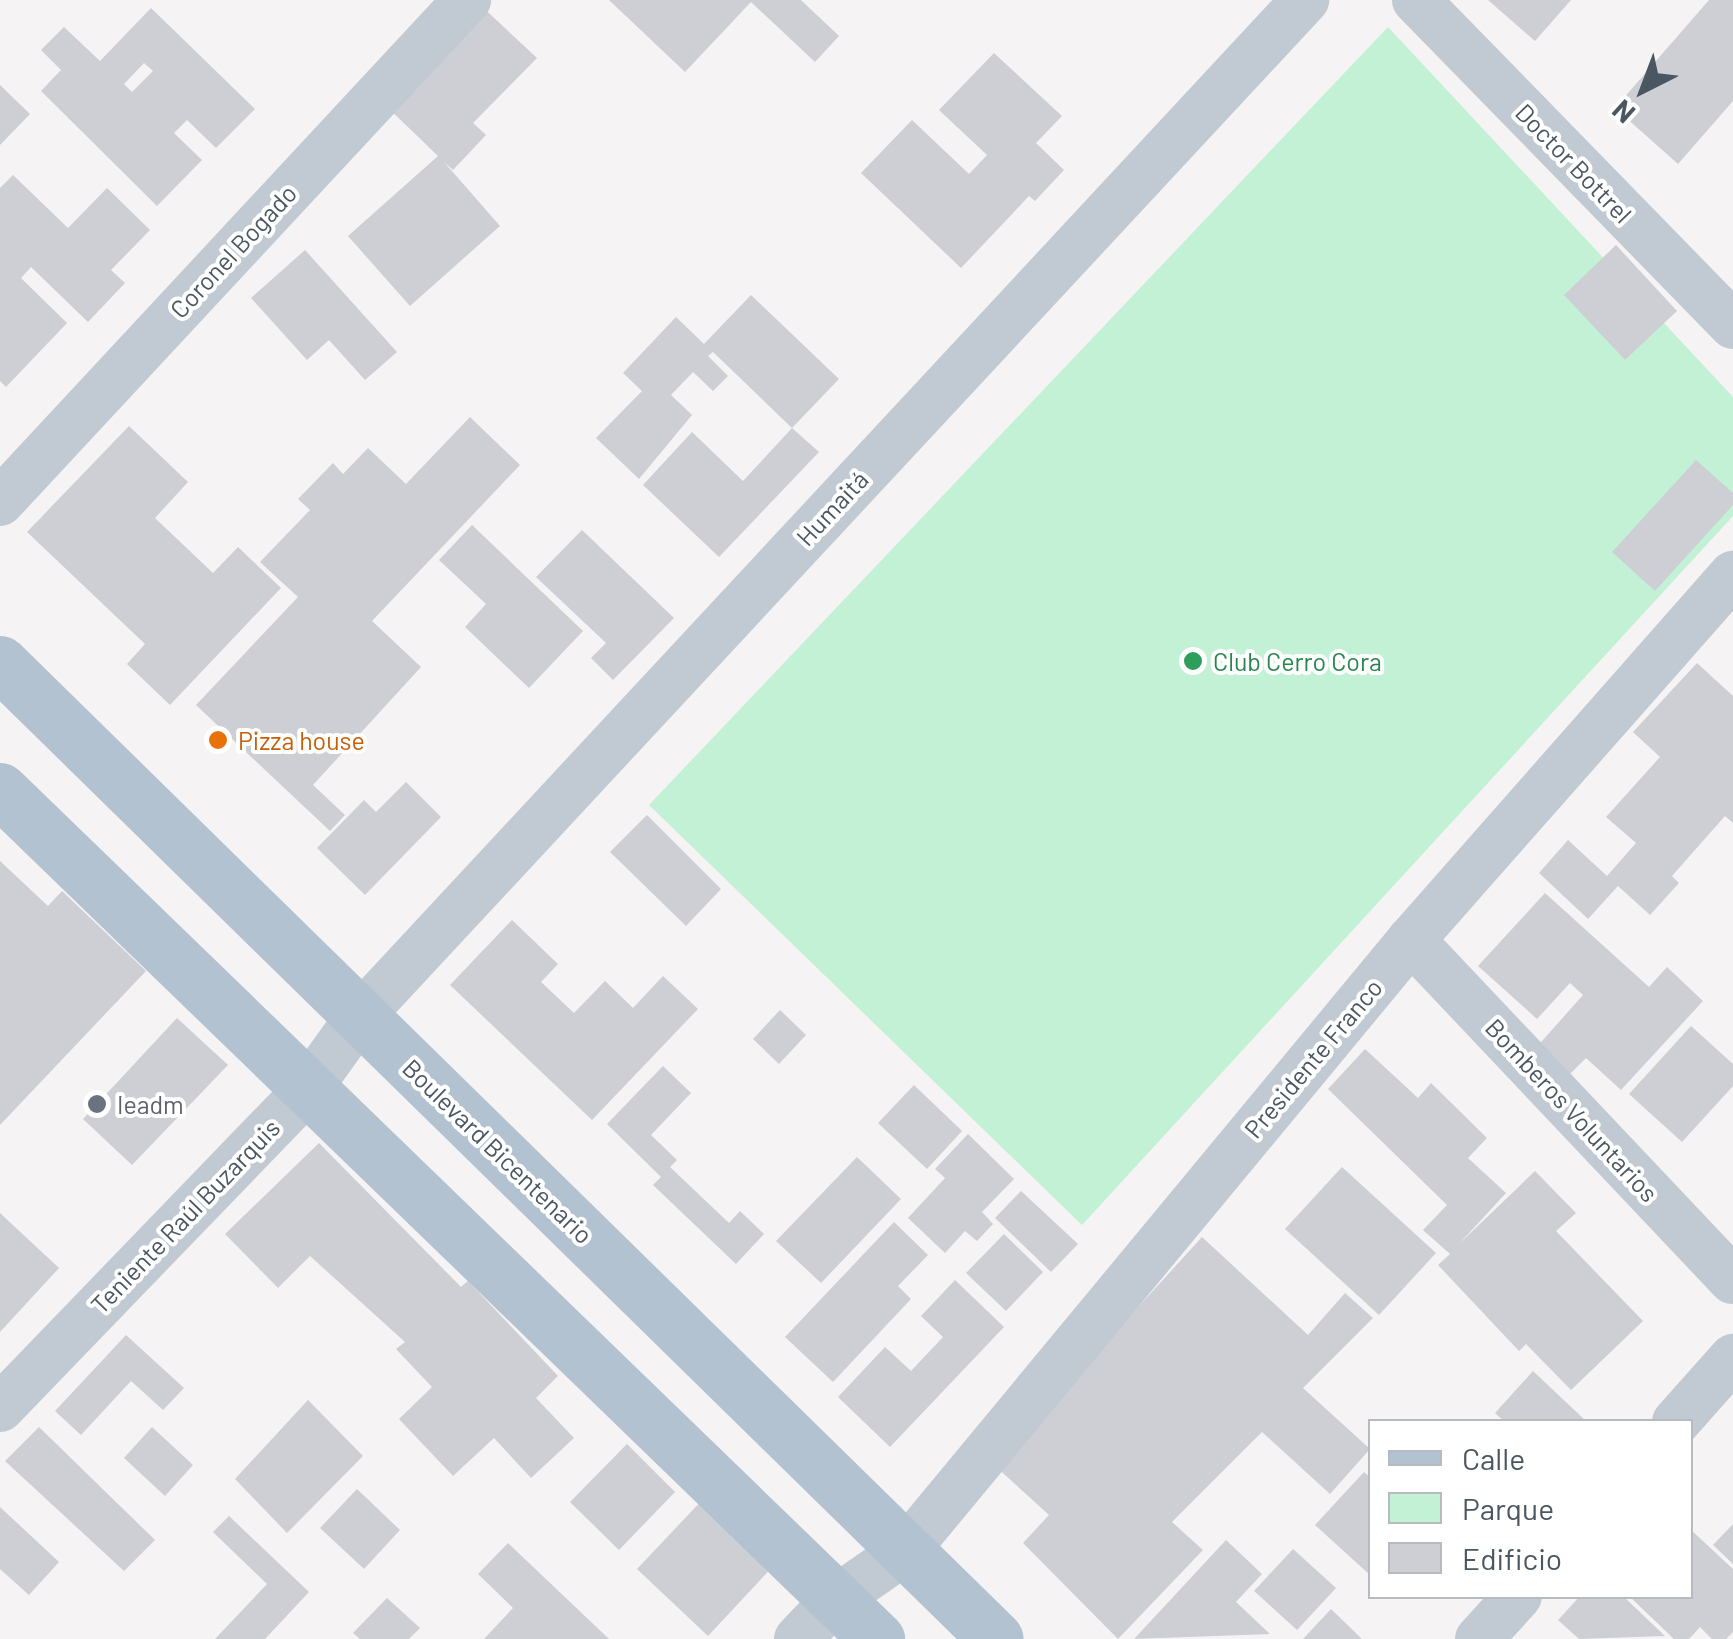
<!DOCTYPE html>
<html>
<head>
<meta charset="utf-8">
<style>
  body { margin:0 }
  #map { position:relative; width:1733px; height:1639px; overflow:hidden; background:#f5f3f3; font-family:Barlow,sans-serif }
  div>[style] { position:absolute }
  .green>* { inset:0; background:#c3f1d5 }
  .building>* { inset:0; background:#cdcfd5 }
  .minor>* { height:48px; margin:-24px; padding:0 24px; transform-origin:24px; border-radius:24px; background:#c1cad2 }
  .major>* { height:55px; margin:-27.5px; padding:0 27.5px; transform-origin:27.5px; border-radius:27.5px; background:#b3c2d1 }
  .dots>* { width:28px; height:28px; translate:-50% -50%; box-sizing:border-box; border:5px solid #fff; border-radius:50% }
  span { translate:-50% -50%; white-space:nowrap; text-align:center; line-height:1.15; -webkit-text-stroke:8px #fff; paint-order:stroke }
  .street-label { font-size:25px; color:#4a5661 }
  .leisure-label { font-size:25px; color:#27864d }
  .left { translate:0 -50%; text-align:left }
  .food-label { font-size:25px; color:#c56008 }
  .worship-label { font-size:25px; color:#5b616d }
  .legend { position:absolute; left:1368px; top:1419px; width:325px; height:180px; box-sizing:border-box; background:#fff; border:2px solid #b7bbc0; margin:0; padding:12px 18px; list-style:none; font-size:30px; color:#4a5661 }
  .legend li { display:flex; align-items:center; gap:20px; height:50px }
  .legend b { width:50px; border:2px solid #b7bbc0 }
  .north { position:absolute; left:1593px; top:40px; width:100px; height:100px; -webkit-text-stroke:8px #fff; paint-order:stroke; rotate:222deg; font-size:28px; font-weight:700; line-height:40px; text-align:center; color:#4a5661 }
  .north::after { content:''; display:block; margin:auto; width:35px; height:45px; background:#4a5661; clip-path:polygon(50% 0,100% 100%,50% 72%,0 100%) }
</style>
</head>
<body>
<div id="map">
  <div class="green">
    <div style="clip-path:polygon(1388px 27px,1733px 397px,1733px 516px,1082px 1225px,649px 805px)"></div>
  </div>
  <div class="building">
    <div style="clip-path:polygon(609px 0,801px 0,839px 36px,815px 62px,751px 2px,685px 72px)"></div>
    <div style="clip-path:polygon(1488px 0,1571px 0,1535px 41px)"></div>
    <div style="clip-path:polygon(1709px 0,1733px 0,1733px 101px,1678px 164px,1615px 108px)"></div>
    <div style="clip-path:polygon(476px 1px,537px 58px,473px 123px,486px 135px,453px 170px,444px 162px,500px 226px,410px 306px,348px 236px,438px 156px,381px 101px)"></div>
    <div style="clip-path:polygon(evenodd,151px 8px,255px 109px,216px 148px,187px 120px,174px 133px,202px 160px,157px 206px,41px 91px,61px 70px,41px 50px,64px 27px,100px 61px,151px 8px,144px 63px,153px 71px,132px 92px,124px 84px,144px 63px)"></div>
    <div style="clip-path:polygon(994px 53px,1062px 116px,1036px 143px,1064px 170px,1035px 201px,1029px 196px,961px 268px,861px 173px,912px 120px,969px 174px,987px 155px,939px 110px)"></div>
    <div style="clip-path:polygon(0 85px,30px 114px,0 145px)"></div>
    <div style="clip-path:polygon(13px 175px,68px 228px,107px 188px,150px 230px,111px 270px,125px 283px,88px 322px,31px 267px,21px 278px,67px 323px,6px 387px,0 381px,0 188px)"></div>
    <div style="clip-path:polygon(1616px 245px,1677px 311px,1625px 360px,1564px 295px)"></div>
    <div style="clip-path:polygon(305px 250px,397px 352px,365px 380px,329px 340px,307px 360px,251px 298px)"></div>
    <div style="clip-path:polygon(751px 295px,839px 379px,792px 428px,713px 352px,708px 356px,728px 376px,713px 391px,693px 372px,671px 395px,692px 415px,639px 479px,596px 438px,642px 391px,623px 373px,676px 317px,704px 344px)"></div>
    <div style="clip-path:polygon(470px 417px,520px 465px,372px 621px,421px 667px,313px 785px,345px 815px,330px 831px,196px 705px,298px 597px,260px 562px,310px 510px,298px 499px,333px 463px,343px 474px,368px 448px,406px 484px)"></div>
    <div style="clip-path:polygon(129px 426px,188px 482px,155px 518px,213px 573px,238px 547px,281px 588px,170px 705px,127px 664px,145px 644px,27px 532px)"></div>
    <div style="clip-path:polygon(792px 428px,819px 452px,719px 557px,643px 485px,692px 432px,743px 481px)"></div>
    <div style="clip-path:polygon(1696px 460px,1733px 493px,1733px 505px,1655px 591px,1612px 552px)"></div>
    <div style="clip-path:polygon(472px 525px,583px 631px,529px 688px,465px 627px,486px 604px,439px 560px)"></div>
    <div style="clip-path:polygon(582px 530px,674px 618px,613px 680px,591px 658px,606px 643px,536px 577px)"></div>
    <div style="clip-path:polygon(1697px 663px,1733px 696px,1733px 823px,1725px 816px,1672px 876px,1679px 883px,1650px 915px,1618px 886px,1588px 919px,1539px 873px,1568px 840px,1607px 876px,1636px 843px,1606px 817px,1660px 757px,1633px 732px)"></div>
    <div style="clip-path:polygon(406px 782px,441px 817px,365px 895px,317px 848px,364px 800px,376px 812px)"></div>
    <div style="clip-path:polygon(647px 815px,721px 889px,686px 926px,610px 852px)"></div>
    <div style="clip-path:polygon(0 861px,48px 906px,62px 891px,146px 971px,0 1125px)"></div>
    <div style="clip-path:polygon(1545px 893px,1649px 987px,1667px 967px,1703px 1001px,1621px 1090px,1586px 1058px,1565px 1079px,1534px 1050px,1583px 995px,1570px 983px,1537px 1019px,1478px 966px)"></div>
    <div style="clip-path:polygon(512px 920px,558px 964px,541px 982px,574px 1013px,605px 981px,633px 1008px,663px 976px,698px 1009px,592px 1120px,450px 985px)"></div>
    <div style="clip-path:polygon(780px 1010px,806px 1035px,779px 1064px,753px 1039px)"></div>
    <div style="clip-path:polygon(177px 1018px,228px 1065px,132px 1165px,83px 1119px)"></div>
    <div style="clip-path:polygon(1691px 1026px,1733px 1064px,1733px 1086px,1682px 1142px,1629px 1094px)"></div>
    <div style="clip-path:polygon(1365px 1049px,1418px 1098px,1431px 1083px,1487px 1138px,1468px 1158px,1506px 1193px,1459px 1244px,1535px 1171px,1576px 1213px,1556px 1231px,1643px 1321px,1571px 1390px,1526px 1344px,1519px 1351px,1438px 1265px,1450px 1254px,1423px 1230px,1447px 1205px,1328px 1089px)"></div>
    <div style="clip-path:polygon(663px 1066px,691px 1093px,651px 1135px,677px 1160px,670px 1167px,729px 1223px,740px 1211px,764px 1234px,736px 1264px,653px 1185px,661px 1177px,607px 1124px)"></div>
    <div style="clip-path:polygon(914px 1085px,962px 1131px,927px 1169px,878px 1123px)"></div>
    <div style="clip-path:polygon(968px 1134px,1014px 1179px,982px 1212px,993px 1224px,977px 1241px,965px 1231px,945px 1253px,908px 1218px,945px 1178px,935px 1169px)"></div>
    <div style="clip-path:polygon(319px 1143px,461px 1287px,468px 1281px,558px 1376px,536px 1398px,574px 1438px,531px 1478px,494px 1438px,453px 1476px,399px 1419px,432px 1387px,396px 1349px,405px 1342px,310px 1256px,278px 1288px,225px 1234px)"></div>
    <div style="clip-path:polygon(857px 1157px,901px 1199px,821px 1283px,776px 1241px)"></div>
    <div style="clip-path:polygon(1342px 1167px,1436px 1253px,1379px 1315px,1285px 1229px)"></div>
    <div style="clip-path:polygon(1021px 1191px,1078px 1244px,1051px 1272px,995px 1218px)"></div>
    <div style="clip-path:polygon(0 1213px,59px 1268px,0 1332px)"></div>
    <div style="clip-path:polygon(894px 1222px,928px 1255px,898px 1286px,911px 1299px,833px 1382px,785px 1337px)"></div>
    <div style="clip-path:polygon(1004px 1234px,1043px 1272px,1006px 1311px,966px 1273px)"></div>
    <div style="clip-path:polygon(1202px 1237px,1308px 1335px,1345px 1293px,1373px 1318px,1303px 1388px,1370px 1449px,1330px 1494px,1262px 1432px,1172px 1522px,1203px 1550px,1118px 1639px,1023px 1543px,1049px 1515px,994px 1465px)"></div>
    <div style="clip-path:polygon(955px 1280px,1004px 1327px,890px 1447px,838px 1397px,885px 1347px,911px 1371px,943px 1337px,921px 1316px)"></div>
    <div style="clip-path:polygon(126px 1335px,184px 1388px,163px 1410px,131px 1381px,81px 1435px,55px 1411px)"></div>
    <div style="clip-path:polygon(1533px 1371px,1587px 1422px,1505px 1422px,1495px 1413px)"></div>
    <div style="clip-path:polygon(308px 1400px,363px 1456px,287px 1533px,235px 1479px)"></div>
    <div style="clip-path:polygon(39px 1427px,155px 1540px,124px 1571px,5px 1461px)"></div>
    <div style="clip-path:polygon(152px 1427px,193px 1465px,165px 1496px,124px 1458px)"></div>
    <div style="clip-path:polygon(627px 1444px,675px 1492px,619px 1550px,570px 1502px)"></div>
    <div style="clip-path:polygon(1364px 1472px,1370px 1477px,1370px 1575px,1315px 1525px)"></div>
    <div style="clip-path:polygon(357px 1489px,400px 1530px,364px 1569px,320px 1528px)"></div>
    <div style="clip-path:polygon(706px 1496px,776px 1563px,708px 1636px,637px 1569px)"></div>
    <div style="clip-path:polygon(0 1507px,59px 1562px,29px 1595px,0 1569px)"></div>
    <div style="clip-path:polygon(229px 1516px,309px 1592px,265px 1639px,215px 1639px,267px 1584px,213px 1532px)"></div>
    <div style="clip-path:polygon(1733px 1524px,1733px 1564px,1713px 1545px)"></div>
    <div style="clip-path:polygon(1690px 1529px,1733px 1569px,1733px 1632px,1726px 1639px,1712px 1639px,1700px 1627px,1689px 1639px,1674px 1639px,1629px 1596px,1690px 1596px)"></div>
    <div style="clip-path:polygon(1226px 1540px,1262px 1574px,1236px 1602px,1270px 1634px,1134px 1639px)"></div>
    <div style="clip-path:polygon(508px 1543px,609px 1639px,484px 1639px,513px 1608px,478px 1574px)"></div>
    <div style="clip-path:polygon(1293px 1549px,1336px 1588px,1297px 1630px,1254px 1591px)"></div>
    <div style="clip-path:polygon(1580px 1596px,1623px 1596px,1665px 1636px,1579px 1639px,1558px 1620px)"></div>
    <div style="clip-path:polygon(387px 1598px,420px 1628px,409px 1639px,360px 1639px,353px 1633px)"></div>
    <div style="clip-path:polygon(1331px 1609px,1362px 1639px,1303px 1639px)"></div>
  </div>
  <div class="minor">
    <div style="left:1416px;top:0;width:454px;rotate:45.7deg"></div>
    <div style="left:0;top:502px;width:686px;rotate:-47.07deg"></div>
    <div style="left:1411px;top:940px;width:468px;rotate:46.6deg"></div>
    <div style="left:0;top:1408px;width:442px;rotate:-46deg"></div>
    <div style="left:307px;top:1090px;width:91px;rotate:-54.4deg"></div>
    <div style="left:360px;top:1016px;width:1388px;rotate:-47.07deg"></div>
    <div style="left:1676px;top:1422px;width:86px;rotate:-48.3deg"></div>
    <div style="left:798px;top:1639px;width:55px;rotate:-46.5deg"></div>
    <div style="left:836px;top:1599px;width:84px;rotate:-34.8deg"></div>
    <div style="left:905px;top:1551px;width:793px;rotate:-50.37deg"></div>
    <div style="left:1411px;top:940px;width:487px;rotate:-48.6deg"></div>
    <div style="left:1479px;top:1639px;width:58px;rotate:-47.8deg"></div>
  </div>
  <div class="major">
    <div style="left:0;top:663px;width:1394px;rotate:44.42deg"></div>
    <div style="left:0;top:790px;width:1221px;rotate:44.07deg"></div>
  </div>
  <div class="dots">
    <div style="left:1193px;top:661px;background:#2e9e5b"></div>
    <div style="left:218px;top:740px;background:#e8710a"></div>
    <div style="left:97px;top:1104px;background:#6b7280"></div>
  </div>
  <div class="street-label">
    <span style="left:1574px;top:163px;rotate:46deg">Doctor Bottrel</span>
    <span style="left:233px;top:251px;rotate:-47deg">Coronel Bogado</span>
    <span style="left:832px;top:508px;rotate:-47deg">Humaitá</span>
    <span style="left:1313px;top:1058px;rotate:-50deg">Presidente Franco</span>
    <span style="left:1572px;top:1110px;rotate:47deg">Bomberos Voluntarios</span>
    <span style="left:498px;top:1151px;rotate:44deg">Boulevard Bicentenario</span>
    <span style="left:185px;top:1216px;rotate:-46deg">Teniente Raúl Buzarquis</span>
  </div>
  <div class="leisure-label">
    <span class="left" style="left:1213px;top:661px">Club Cerro Cora</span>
  </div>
  <div class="food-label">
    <span class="left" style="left:238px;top:740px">Pizza house</span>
  </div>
  <div class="worship-label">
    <span class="left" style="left:117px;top:1104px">Ieadm</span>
  </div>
  <ul class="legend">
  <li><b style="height:12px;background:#b3c2d1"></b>Calle</li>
  <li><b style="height:28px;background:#c3f1d5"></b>Parque</li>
  <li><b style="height:28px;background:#cdcfd5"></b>Edificio</li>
  </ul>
  <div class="north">N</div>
</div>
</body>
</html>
